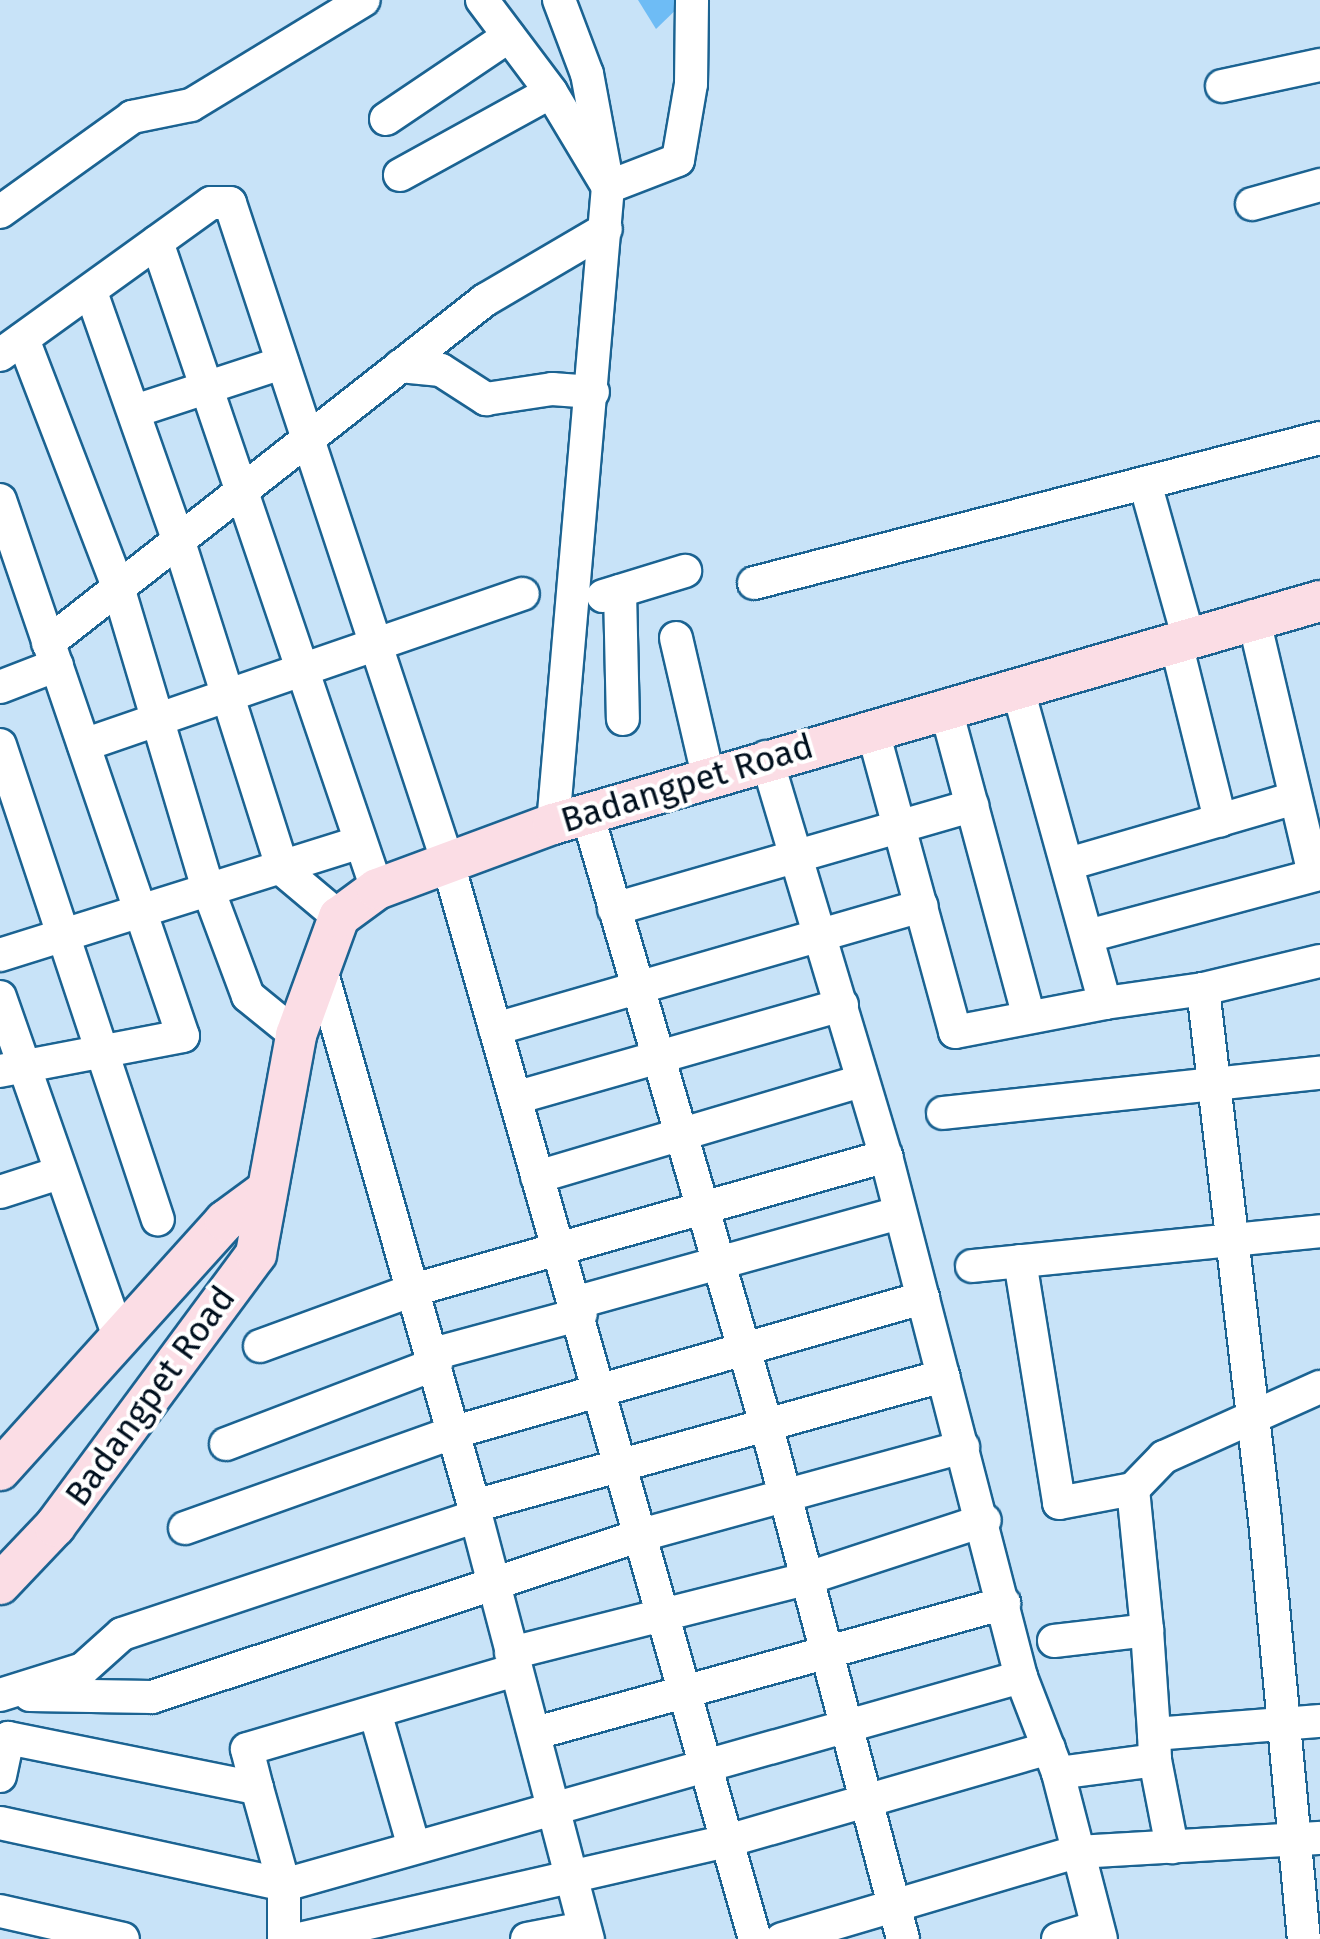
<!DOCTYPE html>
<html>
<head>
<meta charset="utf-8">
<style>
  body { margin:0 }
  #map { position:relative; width:1320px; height:1939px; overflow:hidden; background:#c8e3f8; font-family:"Fira Sans",sans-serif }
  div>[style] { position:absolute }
  .water>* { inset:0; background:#6ebcf5 }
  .roads { filter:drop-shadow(2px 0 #1b6392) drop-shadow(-2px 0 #1b6392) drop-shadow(0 2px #1b6392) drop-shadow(0 -2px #1b6392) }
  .minor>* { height:32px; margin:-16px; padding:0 16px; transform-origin:16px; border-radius:16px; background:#fff }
  .major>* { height:40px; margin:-20px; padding:0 20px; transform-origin:20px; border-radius:20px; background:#fbdde5 }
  span { translate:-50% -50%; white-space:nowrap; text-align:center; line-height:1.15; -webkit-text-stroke:8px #fff; paint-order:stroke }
  .street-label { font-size:35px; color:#000f1d }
</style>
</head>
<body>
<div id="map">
  <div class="water">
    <div style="clip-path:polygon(638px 0,686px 0,656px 29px)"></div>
  </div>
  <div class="roads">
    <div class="minor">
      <div style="left:482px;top:0;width:115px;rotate:53.1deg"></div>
      <div style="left:551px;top:92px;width:111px;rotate:59deg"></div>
      <div style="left:608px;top:187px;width:75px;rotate:-21.1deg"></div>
      <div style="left:678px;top:160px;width:77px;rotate:-80.3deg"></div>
      <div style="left:691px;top:84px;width:84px;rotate:-89.3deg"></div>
      <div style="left:1222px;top:86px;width:100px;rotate:-12.1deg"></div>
      <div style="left:386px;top:119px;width:148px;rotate:-34deg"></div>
      <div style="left:400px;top:175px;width:172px;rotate:-28.8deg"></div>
      <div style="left:1252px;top:204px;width:71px;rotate:-15.6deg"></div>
      <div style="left:0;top:212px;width:163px;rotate:-35.7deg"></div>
      <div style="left:132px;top:117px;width:60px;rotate:-11.5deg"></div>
      <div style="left:191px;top:105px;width:202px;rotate:-31.3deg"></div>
      <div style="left:157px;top:242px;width:683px;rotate:71.22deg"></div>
      <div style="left:91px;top:292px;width:265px;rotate:70.6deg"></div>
      <div style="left:179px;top:542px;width:344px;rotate:72.4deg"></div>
      <div style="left:283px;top:870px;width:73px;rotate:40deg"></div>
      <div style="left:23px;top:339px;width:266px;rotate:69deg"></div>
      <div style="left:118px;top:587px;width:315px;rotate:73.4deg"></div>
      <div style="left:208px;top:889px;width:114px;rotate:69.5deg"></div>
      <div style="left:248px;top:996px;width:62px;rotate:39.1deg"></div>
      <div style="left:0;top:355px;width:260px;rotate:-35.8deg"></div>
      <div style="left:211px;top:203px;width:19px"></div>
      <div style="left:230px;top:203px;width:692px;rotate:71.72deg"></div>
      <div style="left:447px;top:860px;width:1122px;rotate:74.07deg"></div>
      <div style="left:400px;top:366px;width:41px;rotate:5.6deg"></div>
      <div style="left:441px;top:370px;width:54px;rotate:32.8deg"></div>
      <div style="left:486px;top:399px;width:67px;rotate:-8.6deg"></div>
      <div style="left:552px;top:389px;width:41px;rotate:4.2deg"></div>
      <div style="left:135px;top:411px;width:155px;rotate:-18.1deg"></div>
      <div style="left:1145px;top:483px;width:159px;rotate:74.3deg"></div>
      <div style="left:0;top:500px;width:566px;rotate:71.15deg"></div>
      <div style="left:183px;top:1036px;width:186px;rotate:169.2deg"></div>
      <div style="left:754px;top:583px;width:584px;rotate:-14.37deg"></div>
      <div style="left:620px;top:591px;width:128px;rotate:88.7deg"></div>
      <div style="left:603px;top:596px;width:86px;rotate:-17deg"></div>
      <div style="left:1253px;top:616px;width:266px;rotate:76.7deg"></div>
      <div style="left:676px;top:638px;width:141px;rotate:76.9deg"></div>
      <div style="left:1175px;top:639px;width:187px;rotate:76deg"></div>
      <div style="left:1220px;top:820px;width:75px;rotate:-16.3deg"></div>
      <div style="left:48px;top:643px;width:556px;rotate:-38.13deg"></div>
      <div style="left:485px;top:300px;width:140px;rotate:-30.4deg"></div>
      <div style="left:1017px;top:686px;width:329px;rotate:74.5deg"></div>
      <div style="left:1105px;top:1003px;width:99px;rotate:-8.1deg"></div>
      <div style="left:1203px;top:989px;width:535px;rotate:83.34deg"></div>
      <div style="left:1265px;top:1520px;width:421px;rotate:84.7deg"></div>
      <div style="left:0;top:687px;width:61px;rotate:-21.1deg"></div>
      <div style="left:945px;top:706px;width:322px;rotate:74.9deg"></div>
      <div style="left:872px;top:728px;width:315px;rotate:74.7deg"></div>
      <div style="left:955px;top:1032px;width:153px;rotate:-10.9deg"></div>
      <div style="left:0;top:745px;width:500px;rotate:71.6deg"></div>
      <div style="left:84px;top:745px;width:464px;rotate:-19deg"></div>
      <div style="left:766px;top:757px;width:417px;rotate:73.3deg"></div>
      <div style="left:886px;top:1156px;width:538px;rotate:75.47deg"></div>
      <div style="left:1021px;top:1677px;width:103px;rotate:68.9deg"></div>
      <div style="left:1058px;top:1773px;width:171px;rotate:75.5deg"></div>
      <div style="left:587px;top:813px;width:637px;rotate:73.67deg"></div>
      <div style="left:766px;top:1424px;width:533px;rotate:75.1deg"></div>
      <div style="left:553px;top:824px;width:639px;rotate:-85.07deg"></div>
      <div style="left:608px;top:187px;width:115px;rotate:-100.5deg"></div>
      <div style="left:587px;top:74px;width:79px;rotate:-110.7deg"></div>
      <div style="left:1068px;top:864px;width:158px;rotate:-16.1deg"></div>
      <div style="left:614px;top:909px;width:373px;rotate:-16.1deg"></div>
      <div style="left:1088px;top:936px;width:240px;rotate:-15deg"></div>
      <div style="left:0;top:955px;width:377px;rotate:-17.4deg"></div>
      <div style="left:320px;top:966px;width:562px;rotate:74.08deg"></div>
      <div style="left:1203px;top:989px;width:120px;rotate:-13.5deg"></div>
      <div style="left:0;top:997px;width:363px;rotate:70.7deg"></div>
      <div style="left:495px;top:1029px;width:444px;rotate:-16.1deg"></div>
      <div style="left:515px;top:1098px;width:340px;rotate:-15.9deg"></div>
      <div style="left:943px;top:1113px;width:379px;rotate:-6.1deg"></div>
      <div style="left:537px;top:1177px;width:339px;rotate:-16.5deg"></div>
      <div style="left:0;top:1192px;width:62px;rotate:-17.9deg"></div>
      <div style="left:1020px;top:1261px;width:245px;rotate:80.8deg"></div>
      <div style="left:1059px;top:1503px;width:75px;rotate:-10.7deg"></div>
      <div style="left:1133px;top:1489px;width:45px;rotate:-45.9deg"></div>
      <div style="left:1164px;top:1457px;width:171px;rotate:-24.2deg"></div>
      <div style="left:972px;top:1266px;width:350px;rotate:-5.7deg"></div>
      <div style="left:578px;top:1302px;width:332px;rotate:-15.5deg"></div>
      <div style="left:260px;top:1346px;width:163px;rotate:-20.1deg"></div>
      <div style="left:413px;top:1290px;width:492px;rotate:-15.8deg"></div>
      <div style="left:433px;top:1354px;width:153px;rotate:-15.1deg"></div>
      <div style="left:226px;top:1444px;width:225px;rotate:-20.9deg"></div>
      <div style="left:1133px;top:1489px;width:142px;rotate:84.3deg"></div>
      <div style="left:476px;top:1516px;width:438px;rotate:75.2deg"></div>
      <div style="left:185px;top:1528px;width:287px;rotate:-19.6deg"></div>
      <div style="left:455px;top:1432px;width:487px;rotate:-16deg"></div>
      <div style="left:1054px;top:1641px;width:94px;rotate:-6.7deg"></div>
      <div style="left:1147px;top:1630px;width:104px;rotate:86.1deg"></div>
      <div style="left:511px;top:1653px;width:303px;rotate:-14.1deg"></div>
      <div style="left:805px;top:1579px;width:189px;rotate:-18.1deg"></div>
      <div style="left:0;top:1695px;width:87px;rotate:-17.4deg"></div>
      <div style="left:83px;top:1669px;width:52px;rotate:-41.9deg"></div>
      <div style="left:122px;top:1634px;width:373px;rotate:-18.4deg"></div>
      <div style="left:476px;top:1516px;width:10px;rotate:-101deg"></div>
      <div style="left:474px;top:1506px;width:487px;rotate:-15.5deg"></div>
      <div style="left:30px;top:1695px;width:122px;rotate:0.9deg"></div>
      <div style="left:152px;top:1697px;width:515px;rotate:-18.33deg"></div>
      <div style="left:641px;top:1535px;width:334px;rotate:-15.3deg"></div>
      <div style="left:375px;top:1712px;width:141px;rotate:73.9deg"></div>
      <div style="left:536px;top:1733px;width:486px;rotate:-15.5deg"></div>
      <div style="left:1155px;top:1760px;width:89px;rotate:78.9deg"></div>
      <div style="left:1058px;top:1773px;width:98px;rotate:-7.6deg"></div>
      <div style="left:1155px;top:1760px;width:26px;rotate:-92deg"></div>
      <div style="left:1154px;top:1734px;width:167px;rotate:-4.5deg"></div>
      <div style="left:0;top:1776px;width:39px;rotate:-78deg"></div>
      <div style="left:8px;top:1738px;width:254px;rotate:11.4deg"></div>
      <div style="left:257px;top:1788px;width:40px;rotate:-104.4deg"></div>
      <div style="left:247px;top:1749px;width:279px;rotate:-16.4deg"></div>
      <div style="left:257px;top:1788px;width:101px;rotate:74.4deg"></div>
      <div style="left:284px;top:1885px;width:54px;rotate:90deg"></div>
      <div style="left:0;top:1823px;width:291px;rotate:12.3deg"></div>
      <div style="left:284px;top:1885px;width:766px;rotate:-15.76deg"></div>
      <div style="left:0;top:1911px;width:126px;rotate:12.8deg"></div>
      <div style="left:299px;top:1939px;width:439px;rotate:-12.9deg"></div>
      <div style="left:727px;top:1841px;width:335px;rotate:-16.1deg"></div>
      <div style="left:527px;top:1939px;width:58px;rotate:-10.9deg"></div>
      <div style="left:782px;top:1939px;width:307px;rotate:-16.5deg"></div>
      <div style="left:1076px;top:1852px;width:244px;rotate:-3.3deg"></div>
      <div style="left:1058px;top:1939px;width:41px;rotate:-17.1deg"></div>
    </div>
    <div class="major">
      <div style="left:0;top:1470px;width:336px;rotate:-47.9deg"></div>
      <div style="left:225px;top:1221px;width:52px;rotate:-36.4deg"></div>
      <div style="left:0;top:1584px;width:80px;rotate:-46.5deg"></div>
      <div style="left:55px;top:1526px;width:338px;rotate:-53.5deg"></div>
      <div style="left:256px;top:1254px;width:223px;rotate:-79.6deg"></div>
      <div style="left:296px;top:1035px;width:126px;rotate:-70deg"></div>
      <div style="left:339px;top:917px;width:47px;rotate:-36.4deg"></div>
      <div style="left:377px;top:889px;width:188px;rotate:-20.3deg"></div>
      <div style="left:553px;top:824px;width:799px;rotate:-16.21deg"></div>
    </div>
  </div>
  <div class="street-label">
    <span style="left:687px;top:783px;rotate:-17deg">Badangpet Road</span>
    <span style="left:150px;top:1396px;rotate:-54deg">Badangpet Road</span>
  </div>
</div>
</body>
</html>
